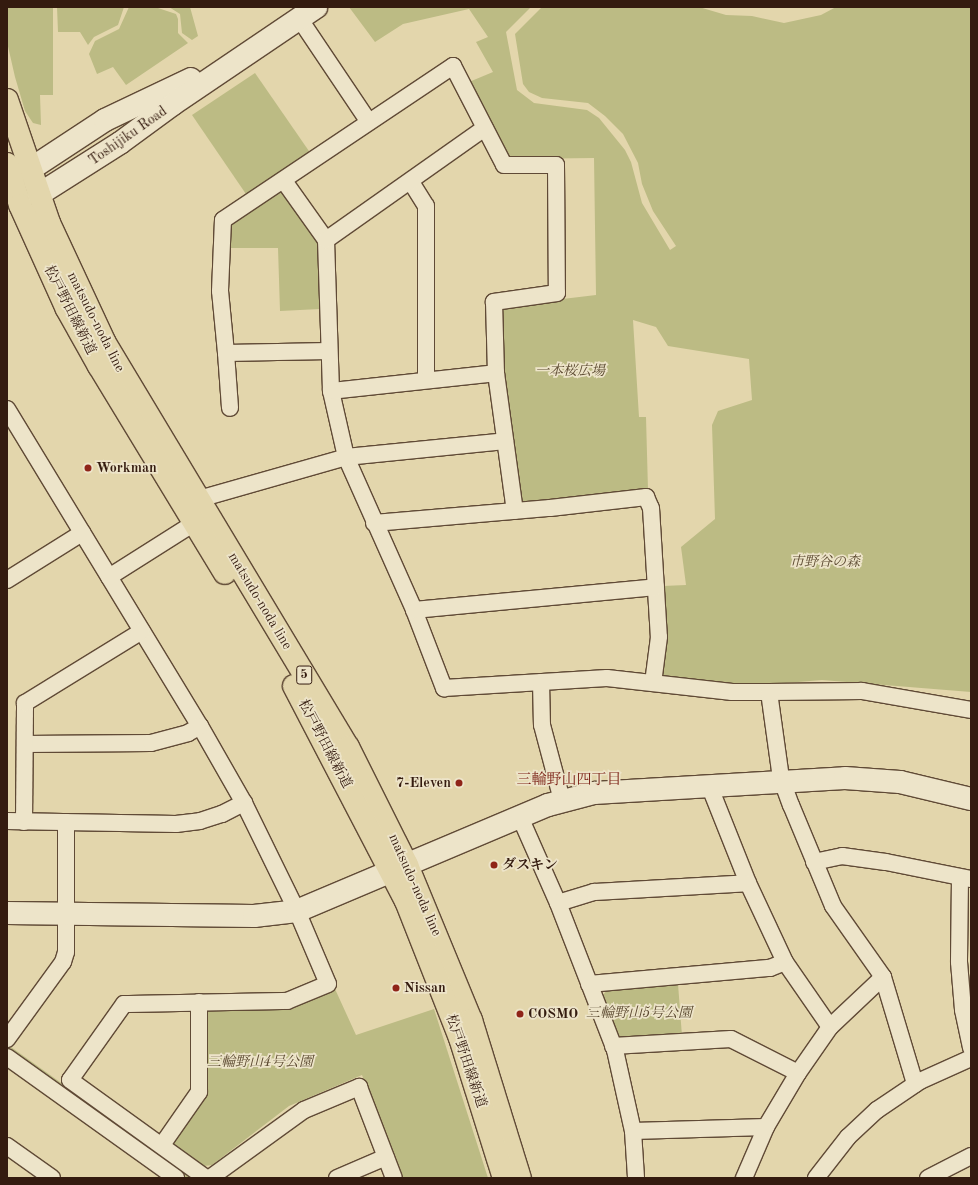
<!DOCTYPE html>
<html>
<head>
<meta charset="utf-8">
<style>
  body { margin:0 }
  #map { position:relative; width:978px; height:1185px; overflow:hidden; background:#e3d6ac; font-family:"Old Standard TT","Noto Serif JP",serif }
  div>[style] { position:absolute }
  .green>* { inset:0; background:#bcbb84 }
  .roads { filter:drop-shadow(1px 0 #604a36) drop-shadow(-1px 0 #604a36) drop-shadow(0 1px #604a36) drop-shadow(0 -1px #604a36) }
  .street>* { height:16px; margin:-8px; padding:0 8px; transform-origin:8px; border-radius:8px; background:#ede4c9 }
  .secondary>* { height:22px; margin:-11px; padding:0 11px; transform-origin:11px; border-radius:11px; background:#ede4c9 }
  .primary>* { height:22px; margin:-11px; padding:0 11px; transform-origin:11px; border-radius:11px; background:#e3d6ac }
  .dots>* { width:11px; height:11px; translate:-50% -50%; box-sizing:border-box; border:2px solid #ede4c9; border-radius:50% }
  span { translate:-50% -50%; white-space:nowrap; text-align:center; line-height:1.15; -webkit-text-stroke:3.5px #ede4c9; paint-order:stroke }
  .shield-label span { padding:1px 3px; background:#ede4c9; border:1px solid; border-radius:3px; -webkit-text-stroke-width:0 }
  .shield-label { font-size:13px; color:#341b0f; font-weight:700 }
  .street-label { font-size:14px; color:#341b0f }
  .park-label { font-size:14px; color:#5d4b32; font-style:italic }
  .poi-label { font-size:14px; color:#341b0f; font-weight:700 }
  .left { translate:0 -50%; text-align:left }
  .right { translate:-100% -50%; text-align:right }
  .neighbourhood-label { font-size:15px; color:#7a1f14 }
  .frame { position:absolute; inset:0; border:8px solid #341b0f; pointer-events:none }
</style>
</head>
<body>
<div id="map">
  <div class="green">
    <div style="clip-path:polygon(7px 7px,53px 7px,53px 95px,40px 95px,41px 125px,33px 123px,25px 111px,15px 77px,7px 42px)"></div>
    <div style="clip-path:polygon(57px 7px,124px 7px,118px 25px,94px 37px,88px 45px,80px 32px,58px 32px)"></div>
    <div style="clip-path:polygon(129px 7px,155px 7px,176px 14px,178px 19px,178px 33px,188px 43px,126px 85px,113px 67px,97px 74px,89px 54px,95px 41px,119px 29px)"></div>
    <div style="clip-path:polygon(169px 7px,190px 7px,198px 36px,192px 40px,182px 33px,180px 14px)"></div>
    <div style="clip-path:polygon(349px 7px,531px 7px,506px 32px,517px 90px,534px 103px,587px 110px,599px 118px,625px 150px,631px 162px,642px 203px,670px 250px,676px 246px,653px 211px,642px 184px,638px 163px,623px 134px,605px 116px,588px 103px,542px 98px,529px 92px,523px 84px,515px 34px,542px 7px,699px 7px,726px 15px,752px 16px,784px 23px,821px 15px,836px 7px,971px 7px,971px 692px,822px 680px,751px 686px,664px 678px,659px 673px,663px 586px,686px 585px,681px 547px,715px 519px,712px 425px,718px 411px,752px 400px,749px 359px,668px 346px,656px 327px,633px 320px,639px 417px,646px 417px,648px 490px,524px 503px,519px 499px,503px 375px,500px 311px,504px 306px,596px 295px,594px 158px,514px 159px,505px 155px,469px 82px,493px 72px,476px 42px,488px 37px,469px 9px,403px 24px,375px 42px)"></div>
    <div style="clip-path:polygon(255px 73px,311px 154px,248px 197px,192px 115px)"></div>
    <div style="clip-path:polygon(279px 191px,285px 192px,319px 245px,320px 309px,280px 311px,278px 248px,228px 248px,228px 224px)"></div>
    <div style="clip-path:polygon(678px 984px,682px 1036px,624px 1040px,616px 1036px,602px 996px,608px 989px)"></div>
    <div style="clip-path:polygon(335px 989px,356px 1035px,434px 1009px,488px 1178px,401px 1178px,362px 1075px,289px 1106px,212px 1165px,204px 1166px,175px 1146px,173px 1141px,206px 1093px,206px 1013px,211px 1009px,287px 1008px)"></div>
    <div style="clip-path:polygon(11px 1047px,194px 1178px,186px 1178px,10px 1052px)"></div>
  </div>
  <div class="roads">
    <div class="street">
      <div style="left:299px;top:18px;width:125px;rotate:56.1deg"></div>
      <div style="left:284px;top:181px;width:72px;rotate:54.6deg"></div>
      <div style="left:326px;top:240px;width:151px;rotate:88.1deg"></div>
      <div style="left:331px;top:391px;width:68px;rotate:77.2deg"></div>
      <div style="left:346px;top:457px;width:167px;rotate:66deg"></div>
      <div style="left:414px;top:610px;width:84px;rotate:69deg"></div>
      <div style="left:444px;top:688px;width:163px;rotate:-3.5deg"></div>
      <div style="left:607px;top:678px;width:126px;rotate:6.4deg"></div>
      <div style="left:732px;top:692px;width:37px"></div>
      <div style="left:769px;top:692px;width:87px;rotate:82.1deg"></div>
      <div style="left:781px;top:778px;width:29px;rotate:70deg"></div>
      <div style="left:791px;top:805px;width:109px;rotate:67.4deg"></div>
      <div style="left:833px;top:906px;width:87px;rotate:54.8deg"></div>
      <div style="left:883px;top:977px;width:73px;rotate:136.7deg"></div>
      <div style="left:830px;top:1027px;width:56px;rotate:124.8deg"></div>
      <div style="left:798px;top:1073px;width:63px;rotate:120.7deg"></div>
      <div style="left:766px;top:1127px;width:56px;rotate:113.3deg"></div>
      <div style="left:411px;top:182px;width:28px;rotate:58deg"></div>
      <div style="left:426px;top:206px;width:173px;rotate:90deg"></div>
      <div style="left:326px;top:240px;width:194px;rotate:-35.2deg"></div>
      <div style="left:329px;top:351px;width:103px;rotate:178.9deg"></div>
      <div style="left:226px;top:353px;width:62px;rotate:-95.5deg"></div>
      <div style="left:220px;top:291px;width:71px;rotate:-87.6deg"></div>
      <div style="left:223px;top:220px;width:277px;rotate:-33.8deg"></div>
      <div style="left:453px;top:66px;width:111px;rotate:62.7deg"></div>
      <div style="left:504px;top:165px;width:52px"></div>
      <div style="left:556px;top:165px;width:128px;rotate:89.6deg"></div>
      <div style="left:557px;top:293px;width:64px;rotate:171.9deg"></div>
      <div style="left:494px;top:302px;width:71px;rotate:88.4deg"></div>
      <div style="left:496px;top:373px;width:139px;rotate:82.2deg"></div>
      <div style="left:226px;top:353px;width:55px;rotate:85.8deg"></div>
      <div style="left:331px;top:391px;width:166px;rotate:-6.2deg"></div>
      <div style="left:7px;top:409px;width:371px;rotate:58.7deg"></div>
      <div style="left:200px;top:726px;width:89px;rotate:60.3deg"></div>
      <div style="left:244px;top:803px;width:120px;rotate:63.9deg"></div>
      <div style="left:297px;top:911px;width:79px;rotate:67deg"></div>
      <div style="left:328px;top:984px;width:44px;rotate:157.5deg"></div>
      <div style="left:287px;top:1001px;width:163px;rotate:178.9deg"></div>
      <div style="left:124px;top:1004px;width:93px;rotate:125.4deg"></div>
      <div style="left:70px;top:1080px;width:168px;rotate:35.8deg"></div>
      <div style="left:199px;top:499px;width:153px;rotate:-15.9deg"></div>
      <div style="left:346px;top:457px;width:160px;rotate:-5.7deg"></div>
      <div style="left:374px;top:523px;width:177px;rotate:-4.9deg"></div>
      <div style="left:550px;top:508px;width:97px;rotate:-6.5deg"></div>
      <div style="left:646px;top:497px;width:12px;rotate:66deg"></div>
      <div style="left:651px;top:508px;width:129px;rotate:86.5deg"></div>
      <div style="left:659px;top:637px;width:46px;rotate:97.4deg"></div>
      <div style="left:109px;top:577px;width:101px;rotate:-32.4deg"></div>
      <div style="left:7px;top:580px;width:89px;rotate:-32.1deg"></div>
      <div style="left:414px;top:610px;width:243px;rotate:-5.4deg"></div>
      <div style="left:541px;top:682px;width:43px;rotate:88.7deg"></div>
      <div style="left:542px;top:725px;width:78px;rotate:75.1deg"></div>
      <div style="left:769px;top:692px;width:93px;rotate:-0.6deg"></div>
      <div style="left:862px;top:691px;width:111px;rotate:9.9deg"></div>
      <div style="left:25px;top:744px;width:126px;rotate:-0.5deg"></div>
      <div style="left:151px;top:743px;width:38px;rotate:-15deg"></div>
      <div style="left:188px;top:733px;width:14px;rotate:-30deg"></div>
      <div style="left:709px;top:785px;width:105px;rotate:68.3deg"></div>
      <div style="left:748px;top:883px;width:87px;rotate:64.9deg"></div>
      <div style="left:785px;top:962px;width:79px;rotate:55.3deg"></div>
      <div style="left:520px;top:817px;width:94px;rotate:66.2deg"></div>
      <div style="left:558px;top:903px;width:158px;rotate:68.8deg"></div>
      <div style="left:615px;top:1050px;width:83px;rotate:77.5deg"></div>
      <div style="left:633px;top:1131px;width:47px;rotate:86.3deg"></div>
      <div style="left:7px;top:821px;width:169px;rotate:1deg"></div>
      <div style="left:176px;top:824px;width:24px;rotate:-7deg"></div>
      <div style="left:200px;top:821px;width:23px;rotate:-18deg"></div>
      <div style="left:222px;top:814px;width:25px;rotate:-27deg"></div>
      <div style="left:24px;top:822px;width:119px;rotate:-89.5deg"></div>
      <div style="left:25px;top:703px;width:137px;rotate:-31.6deg"></div>
      <div style="left:814px;top:862px;width:29px;rotate:-12deg"></div>
      <div style="left:842px;top:856px;width:44px;rotate:7.8deg"></div>
      <div style="left:886px;top:862px;width:87px;rotate:11.3deg"></div>
      <div style="left:960px;top:878px;width:84px;rotate:90.7deg"></div>
      <div style="left:959px;top:962px;width:48px;rotate:85.2deg"></div>
      <div style="left:963px;top:1010px;width:39px;rotate:78deg"></div>
      <div style="left:558px;top:903px;width:38px;rotate:-17deg"></div>
      <div style="left:594px;top:892px;width:154px;rotate:-3.3deg"></div>
      <div style="left:883px;top:977px;width:112px;rotate:73.3deg"></div>
      <div style="left:589px;top:984px;width:182px;rotate:-5.1deg"></div>
      <div style="left:770px;top:968px;width:16px;rotate:-22deg"></div>
      <div style="left:7px;top:1039px;width:95px;rotate:-54deg"></div>
      <div style="left:63px;top:962px;width:10px;rotate:-73deg"></div>
      <div style="left:66px;top:952px;width:130px;rotate:-90deg"></div>
      <div style="left:613px;top:1046px;width:118px;rotate:-3.4deg"></div>
      <div style="left:731px;top:1039px;width:75px;rotate:26.9deg"></div>
      <div style="left:7px;top:1057px;width:208px;rotate:35.6deg"></div>
      <div style="left:633px;top:1131px;width:133px;rotate:-1.7deg"></div>
      <div style="left:162px;top:1145px;width:65px;rotate:-55.1deg"></div>
      <div style="left:199px;top:1092px;width:90px;rotate:-90deg"></div>
      <div style="left:7px;top:1146px;width:55px;rotate:35.4deg"></div>
      <div style="left:210px;top:1178px;width:116px;rotate:-35.9deg"></div>
      <div style="left:304px;top:1110px;width:60px;rotate:-22.7deg"></div>
      <div style="left:359px;top:1087px;width:97px;rotate:69deg"></div>
      <div style="left:337px;top:1178px;width:53px;rotate:-23.2deg"></div>
      <div style="left:816px;top:1178px;width:52px;rotate:-52deg"></div>
      <div style="left:848px;top:1137px;width:40px;rotate:-43deg"></div>
      <div style="left:877px;top:1110px;width:52px;rotate:-34deg"></div>
      <div style="left:920px;top:1081px;width:56px;rotate:-24.3deg"></div>
      <div style="left:928px;top:1178px;width:48px;rotate:-27.1deg"></div>
    </div>
    <div class="secondary">
      <div style="left:29px;top:170px;width:91px;rotate:-33.3deg"></div>
      <div style="left:105px;top:120px;width:95px;rotate:-25.5deg"></div>
      <div style="left:38px;top:195px;width:97px;rotate:-32.4deg"></div>
      <div style="left:120px;top:143px;width:66px;rotate:-36.3deg"></div>
      <div style="left:173px;top:104px;width:173px;rotate:-34.1deg"></div>
      <div style="left:7px;top:913px;width:247px;rotate:0.7deg"></div>
      <div style="left:254px;top:916px;width:43px;rotate:-6.6deg"></div>
      <div style="left:297px;top:911px;width:272px;rotate:-22.9deg"></div>
      <div style="left:548px;top:805px;width:48px;rotate:-14.6deg"></div>
      <div style="left:594px;top:793px;width:251px;rotate:-3.4deg"></div>
      <div style="left:845px;top:778px;width:55px;rotate:4.2deg"></div>
      <div style="left:900px;top:782px;width:73px;rotate:13.5deg"></div>
    </div>
    <div class="primary">
      <div style="left:7px;top:100px;width:130px;rotate:71.1deg"></div>
      <div style="left:49px;top:223px;width:132px;rotate:65deg"></div>
      <div style="left:105px;top:343px;width:471px;rotate:59deg"></div>
      <div style="left:348px;top:747px;width:132px;rotate:63.4deg"></div>
      <div style="left:407px;top:865px;width:168px;rotate:67.6deg"></div>
      <div style="left:471px;top:1020px;width:165px;rotate:72.8deg"></div>
      <div style="left:7px;top:164px;width:43px;rotate:72.4deg"></div>
      <div style="left:20px;top:205px;width:114px;rotate:65.7deg"></div>
      <div style="left:67px;top:309px;width:65px;rotate:60.7deg"></div>
      <div style="left:99px;top:366px;width:242px;rotate:58.7deg"></div>
      <div style="left:294px;top:686px;width:242px;rotate:62.5deg"></div>
      <div style="left:406px;top:901px;width:147px;rotate:68.5deg"></div>
      <div style="left:460px;top:1038px;width:147px;rotate:72.6deg"></div>
    </div>
  </div>
  <div class="dots">
    <div style="left:88px;top:468px;background:#8f2418"></div>
    <div style="left:459px;top:783px;background:#8f2418"></div>
    <div style="left:494px;top:865px;background:#8f2418"></div>
    <div style="left:396px;top:988px;background:#8f2418"></div>
    <div style="left:520px;top:1014px;background:#8f2418"></div>
  </div>
  <div class="shield-label">
    <span style="left:304px;top:675px">5</span>
  </div>
  <div class="street-label">
    <span style="left:128px;top:136px;rotate:-35deg">Toshijiku Road</span>
    <span style="left:70px;top:310px;rotate:63deg">松戸野田線新道</span>
    <span style="left:96px;top:322px;rotate:63deg">matsudo-noda line</span>
    <span style="left:260px;top:601px;rotate:59deg">matsudo-noda line</span>
    <span style="left:325px;top:744px;rotate:62deg">松戸野田線新道</span>
    <span style="left:415px;top:885px;rotate:66deg">matsudo-noda line</span>
    <span style="left:466px;top:1061px;rotate:71deg">松戸野田線新道</span>
  </div>
  <div class="park-label">
    <span style="left:570px;top:371px">一本桜広場</span>
    <span style="left:825px;top:562px">市野谷の森</span>
    <span style="left:639px;top:1013px">三輪野山5号公園</span>
    <span style="left:260px;top:1062px">三輪野山4号公園</span>
  </div>
  <div class="poi-label">
    <span class="left" style="left:96px;top:468px">Workman</span>
    <span class="right" style="left:451px;top:783px">7-Eleven</span>
    <span class="left" style="left:502px;top:865px">ダスキン</span>
    <span class="left" style="left:404px;top:988px">Nissan</span>
    <span class="left" style="left:528px;top:1014px">COSMO</span>
  </div>
  <div class="neighbourhood-label">
    <span style="left:569px;top:781px">三輪野山四丁目</span>
  </div>
  <div class="frame"></div>
</div>
</body>
</html>
